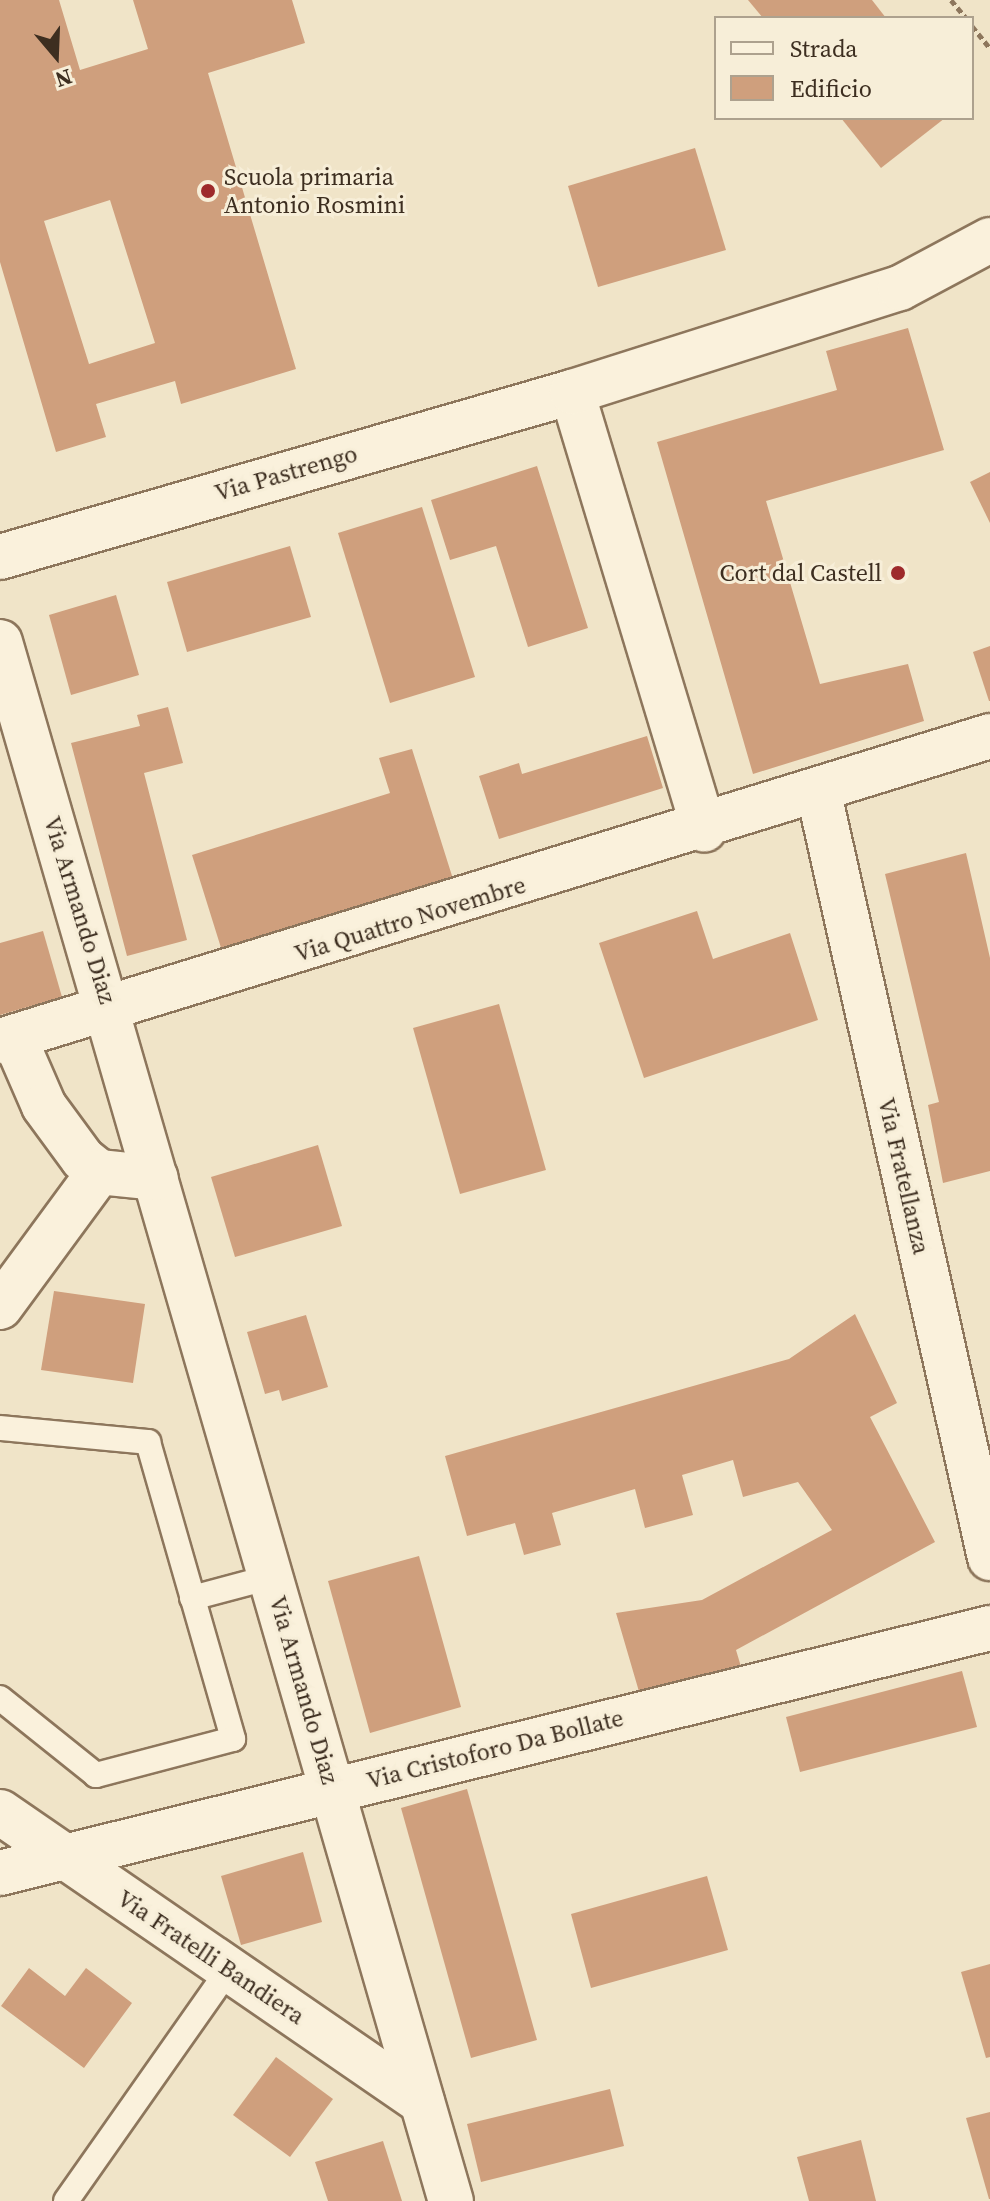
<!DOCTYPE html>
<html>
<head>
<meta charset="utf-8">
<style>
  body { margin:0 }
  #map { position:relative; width:990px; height:2201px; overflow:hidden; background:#f0e4c8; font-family:"Source Serif 4",serif }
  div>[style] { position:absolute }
  .building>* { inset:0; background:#cf9f7d }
  .path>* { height:5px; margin-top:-2.5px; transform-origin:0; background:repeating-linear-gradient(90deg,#8d765c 0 6px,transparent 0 10px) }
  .roads { filter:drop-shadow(2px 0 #8d765c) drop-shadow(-2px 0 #8d765c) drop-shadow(0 2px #8d765c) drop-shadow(0 -2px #8d765c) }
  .service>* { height:24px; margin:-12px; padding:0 12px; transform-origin:12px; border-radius:12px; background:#faf1dc }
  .minor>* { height:44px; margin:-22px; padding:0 22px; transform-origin:22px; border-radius:22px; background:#faf1dc }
  .dots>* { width:22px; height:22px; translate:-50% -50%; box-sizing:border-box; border:4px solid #f7eed8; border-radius:50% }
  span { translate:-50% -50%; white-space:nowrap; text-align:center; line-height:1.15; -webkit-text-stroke:6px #f7eed8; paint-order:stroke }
  .poi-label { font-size:24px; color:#3d2e20 }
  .left { translate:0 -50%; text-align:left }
  .right { translate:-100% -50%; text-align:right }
  .street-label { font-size:24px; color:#3d2e20 }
  .legend { position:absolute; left:714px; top:16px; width:260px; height:104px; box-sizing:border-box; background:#f7eed8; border:2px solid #ada18e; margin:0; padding:10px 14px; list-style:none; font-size:24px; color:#3d2e20 }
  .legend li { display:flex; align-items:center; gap:16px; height:40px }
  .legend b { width:40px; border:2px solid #ada18e }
  .north { position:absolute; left:16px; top:16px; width:80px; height:80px; -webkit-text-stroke:6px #f7eed8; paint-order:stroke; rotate:161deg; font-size:22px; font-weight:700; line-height:32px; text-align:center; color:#3d2e20 }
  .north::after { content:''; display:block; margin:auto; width:28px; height:36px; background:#3d2e20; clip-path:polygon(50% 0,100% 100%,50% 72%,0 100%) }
</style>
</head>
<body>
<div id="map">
  <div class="building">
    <div style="clip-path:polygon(evenodd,0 0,59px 0,80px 70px,148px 49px,133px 0,292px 0,305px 43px,208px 73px,296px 369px,181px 404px,175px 381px,96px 404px,106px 437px,56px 452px,0 262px,0 0,110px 200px,155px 343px,89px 364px,44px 221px,110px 200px)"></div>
    <div style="clip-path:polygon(748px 0,872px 0,886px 18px,763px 18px)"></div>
    <div style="clip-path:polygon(841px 118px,945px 118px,881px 168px)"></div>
    <div style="clip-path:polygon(695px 148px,726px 250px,598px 287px,568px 186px)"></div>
    <div style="clip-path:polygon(908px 328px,944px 450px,766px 501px,820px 684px,908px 664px,924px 721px,753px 774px,657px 442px,837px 390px,826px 351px)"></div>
    <div style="clip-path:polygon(537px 466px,588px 628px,528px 647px,496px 546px,450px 560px,431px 500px)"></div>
    <div style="clip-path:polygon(990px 472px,990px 523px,970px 482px)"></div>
    <div style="clip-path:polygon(422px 507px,475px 677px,390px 703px,338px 533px)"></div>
    <div style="clip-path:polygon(290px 546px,311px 617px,187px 652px,167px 582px)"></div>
    <div style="clip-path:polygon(116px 595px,139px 675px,71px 695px,49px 615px)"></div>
    <div style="clip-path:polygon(990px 646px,990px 701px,989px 701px,973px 652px)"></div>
    <div style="clip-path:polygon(168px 707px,183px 763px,144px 773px,187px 940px,127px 956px,71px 743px,140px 726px,137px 715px)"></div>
    <div style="clip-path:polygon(647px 736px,663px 788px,499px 839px,479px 776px,519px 763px,522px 774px)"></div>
    <div style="clip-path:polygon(412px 749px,453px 879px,222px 951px,192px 855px,390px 793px,379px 758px)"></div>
    <div style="clip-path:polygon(966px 853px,990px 958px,990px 1171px,943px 1183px,928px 1105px,939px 1102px,885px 874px)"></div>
    <div style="clip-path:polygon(697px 911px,713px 959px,790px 933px,818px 1020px,644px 1078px,599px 943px)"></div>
    <div style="clip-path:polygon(43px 931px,62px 997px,0 1015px,0 943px)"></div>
    <div style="clip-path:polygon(499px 1004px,546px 1170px,460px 1194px,413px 1028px)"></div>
    <div style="clip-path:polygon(318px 1145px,342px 1226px,235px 1257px,211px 1177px)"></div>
    <div style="clip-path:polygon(54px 1291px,145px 1304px,133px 1383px,41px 1370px)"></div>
    <div style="clip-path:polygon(855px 1314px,897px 1403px,870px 1417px,935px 1542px,736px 1650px,742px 1670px,640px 1695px,616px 1613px,702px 1600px,832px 1530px,798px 1482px,743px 1497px,733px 1460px,682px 1475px,693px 1515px,645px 1528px,635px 1489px,552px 1513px,561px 1545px,524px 1555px,515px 1523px,467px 1536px,445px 1456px,789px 1359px)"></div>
    <div style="clip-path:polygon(306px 1315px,328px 1387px,282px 1401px,279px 1390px,265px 1394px,247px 1332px)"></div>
    <div style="clip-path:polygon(419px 1556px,461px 1707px,370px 1733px,328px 1581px)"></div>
    <div style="clip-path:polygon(962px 1671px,977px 1727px,800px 1772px,786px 1717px)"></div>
    <div style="clip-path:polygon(467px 1789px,537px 2040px,471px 2058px,401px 1808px)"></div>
    <div style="clip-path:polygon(303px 1852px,322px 1922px,241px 1945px,221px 1876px)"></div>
    <div style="clip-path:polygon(707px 1876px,728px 1950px,591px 1988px,571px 1914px)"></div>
    <div style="clip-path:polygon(990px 1964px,990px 2057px,986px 2058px,961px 1972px)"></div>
    <div style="clip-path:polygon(29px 1968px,65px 1996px,86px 1968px,132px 2003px,84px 2068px,1px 2006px)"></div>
    <div style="clip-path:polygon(276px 2057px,333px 2099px,290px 2157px,233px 2115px)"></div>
    <div style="clip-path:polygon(610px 2089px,624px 2146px,481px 2182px,467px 2124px)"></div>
    <div style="clip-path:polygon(990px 2112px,990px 2199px,989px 2199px,966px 2118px)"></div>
    <div style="clip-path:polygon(861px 2140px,876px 2201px,809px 2201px,797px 2157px)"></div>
    <div style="clip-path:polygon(383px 2141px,402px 2201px,328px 2201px,315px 2162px)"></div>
  </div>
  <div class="path">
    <div style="left:951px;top:0;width:23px;rotate:50deg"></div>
    <div style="left:972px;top:26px;width:28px;rotate:51deg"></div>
  </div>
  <div class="roads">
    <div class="service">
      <div style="left:0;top:1428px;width:149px;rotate:5.4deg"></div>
      <div style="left:148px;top:1442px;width:309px;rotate:74deg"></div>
      <div style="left:233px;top:1739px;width:142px;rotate:165.3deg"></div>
      <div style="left:96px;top:1775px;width:123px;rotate:-141.3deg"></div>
      <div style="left:192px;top:1598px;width:82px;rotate:-14.9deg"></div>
      <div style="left:66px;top:2201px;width:284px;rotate:-54.9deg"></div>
    </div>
    <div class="minor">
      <div style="left:572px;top:392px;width:457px;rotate:73.2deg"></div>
      <div style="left:0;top:557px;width:595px;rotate:-16.09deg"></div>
      <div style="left:572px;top:392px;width:344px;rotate:-17.6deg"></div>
      <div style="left:900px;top:288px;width:102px;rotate:-28.1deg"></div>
      <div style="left:0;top:642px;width:1623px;rotate:73.87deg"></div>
      <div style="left:819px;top:794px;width:783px;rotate:77.38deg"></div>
      <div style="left:14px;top:1037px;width:75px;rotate:66.5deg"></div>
      <div style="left:44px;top:1106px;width:66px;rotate:53.7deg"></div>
      <div style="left:83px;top:1159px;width:21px;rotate:39deg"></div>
      <div style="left:99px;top:1172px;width:57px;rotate:6deg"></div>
      <div style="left:0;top:1041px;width:1036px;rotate:-17.12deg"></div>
      <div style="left:0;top:1307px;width:167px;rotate:-53.7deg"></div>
      <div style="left:0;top:1812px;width:512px;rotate:34.5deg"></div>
      <div style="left:0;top:1873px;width:1020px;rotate:-13.9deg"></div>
    </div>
  </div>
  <div class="dots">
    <div style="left:208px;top:191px;background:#9e2a2b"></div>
    <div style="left:898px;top:573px;background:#9e2a2b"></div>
  </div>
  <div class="poi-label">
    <span class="left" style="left:224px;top:191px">Scuola primaria<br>Antonio Rosmini</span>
    <span class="right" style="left:882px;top:573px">Cort dal Castell</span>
  </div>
  <div class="street-label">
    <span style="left:286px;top:473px;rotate:-16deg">Via Pastrengo</span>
    <span style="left:80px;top:910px;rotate:73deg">Via Armando Diaz</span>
    <span style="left:410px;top:919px;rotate:-17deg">Via Quattro Novembre</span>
    <span style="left:904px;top:1176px;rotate:77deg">Via Fratellanza</span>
    <span style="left:304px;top:1690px;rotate:74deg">Via Armando Diaz</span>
    <span style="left:495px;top:1749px;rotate:-14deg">Via Cristoforo Da Bollate</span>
    <span style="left:211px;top:1957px;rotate:34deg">Via Fratelli Bandiera</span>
  </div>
  <ul class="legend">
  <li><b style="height:10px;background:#faf1dc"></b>Strada</li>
  <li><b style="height:22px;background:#cf9f7d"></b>Edificio</li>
  </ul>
  <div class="north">N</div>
</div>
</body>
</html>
